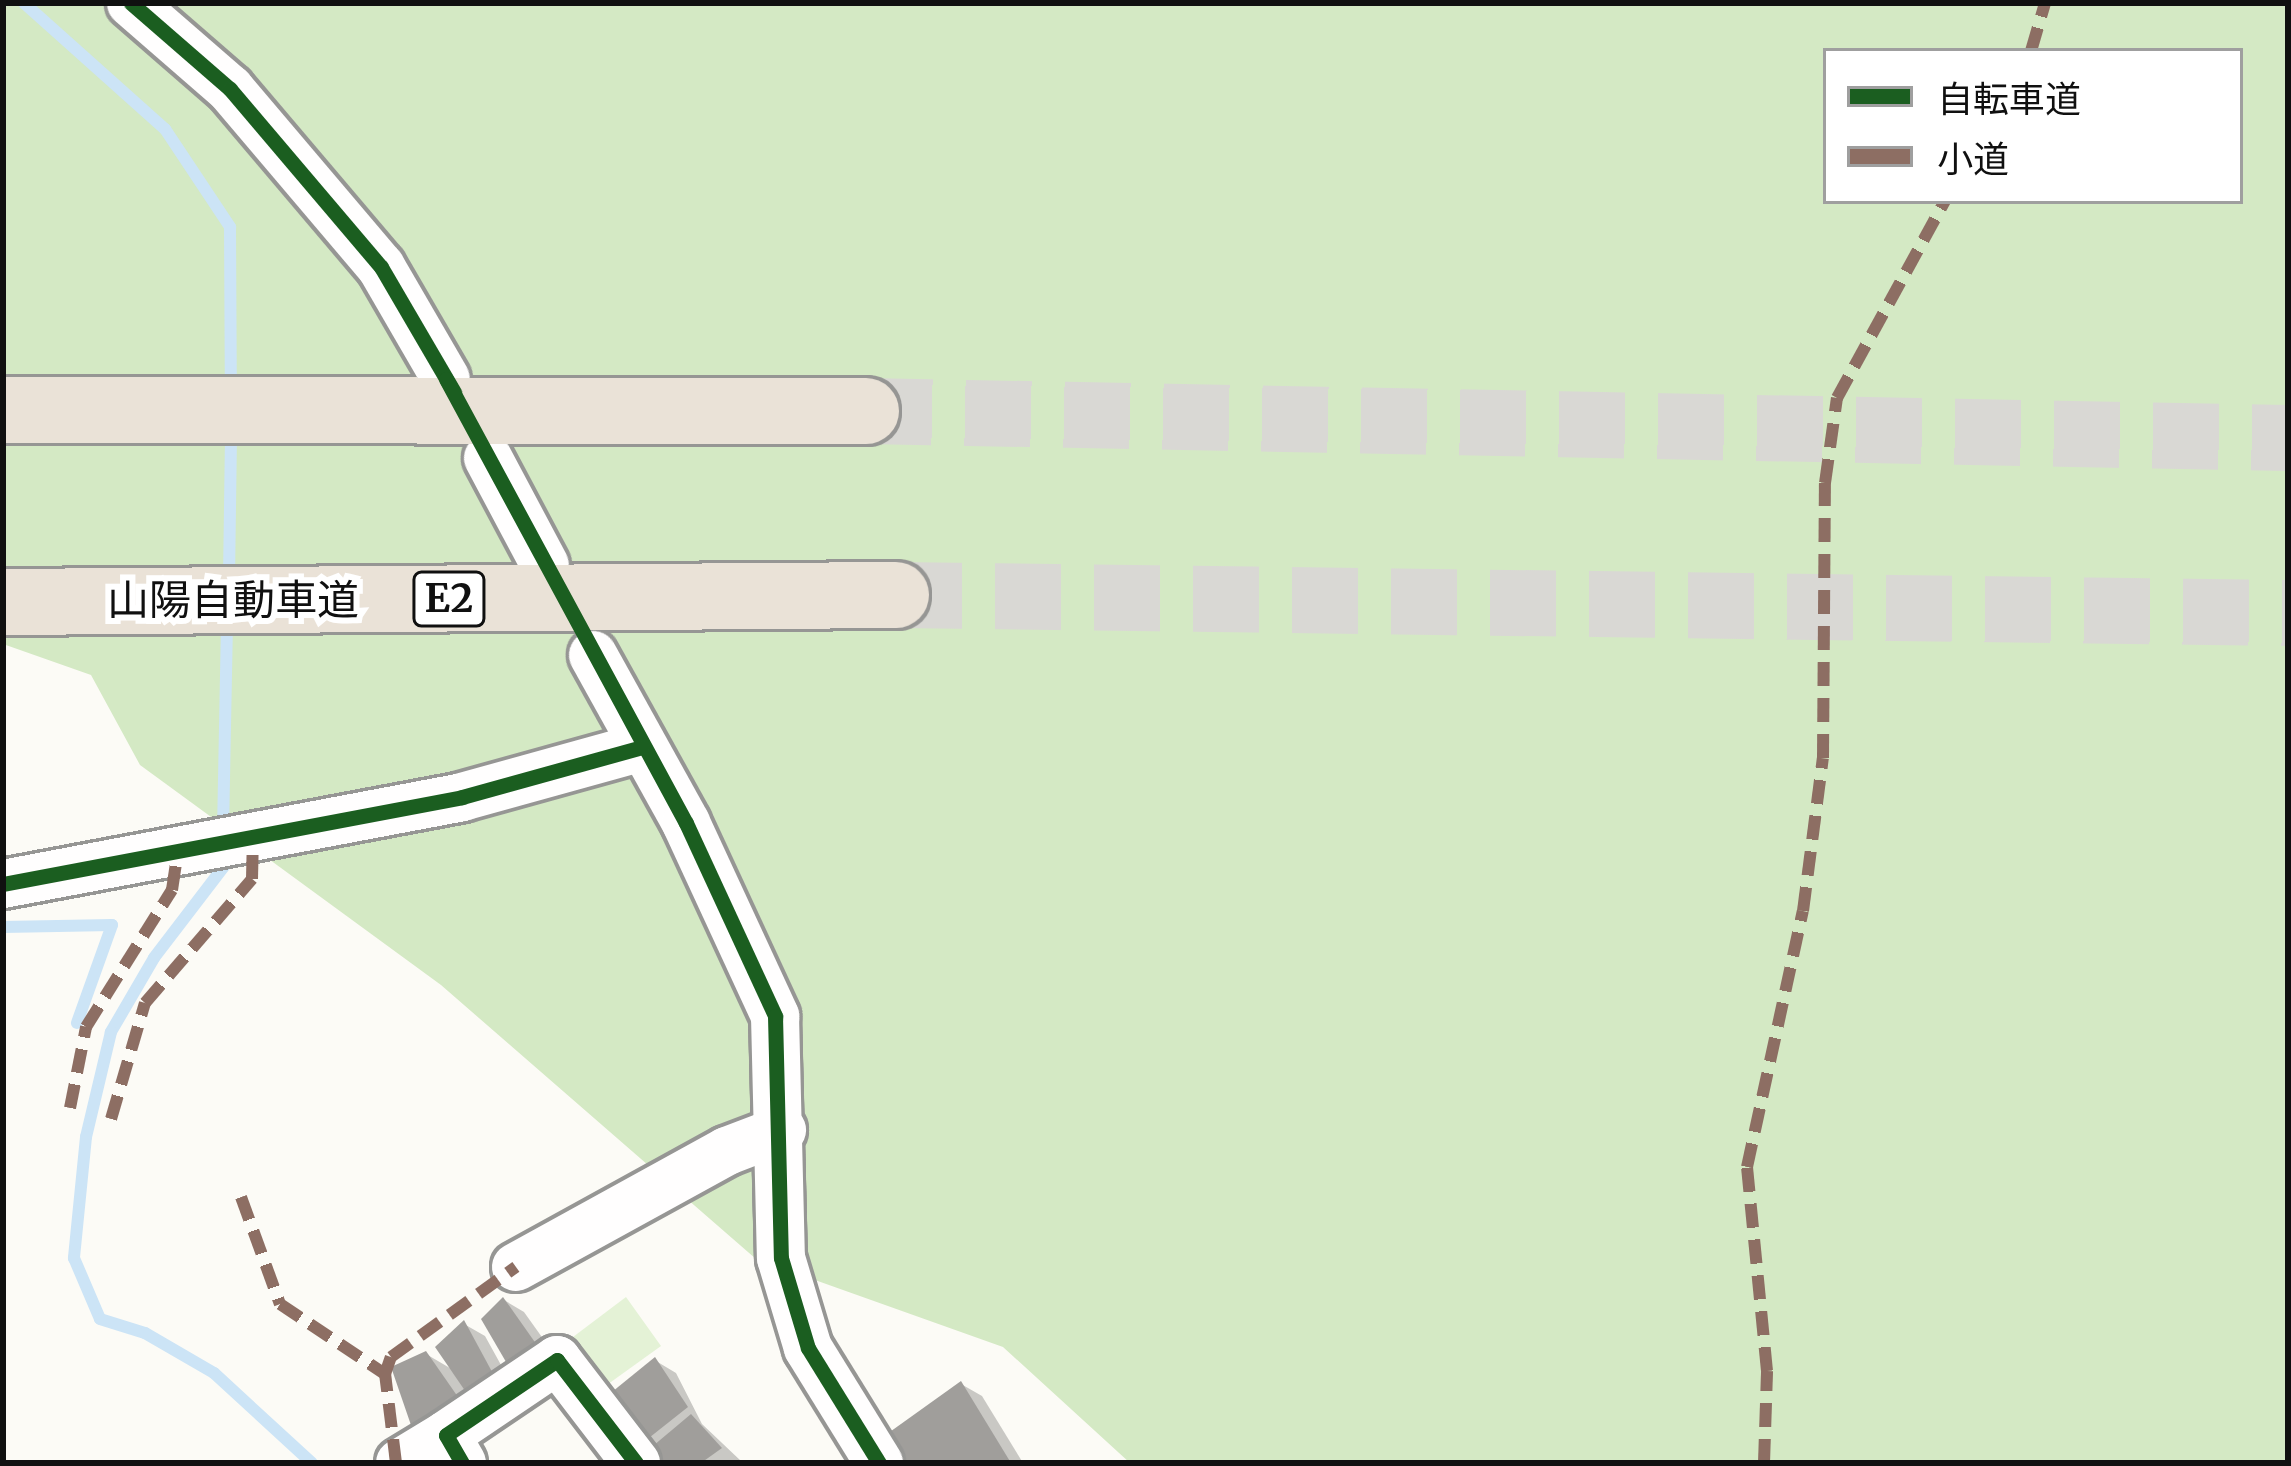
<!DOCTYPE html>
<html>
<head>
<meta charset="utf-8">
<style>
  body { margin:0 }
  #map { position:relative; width:2291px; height:1466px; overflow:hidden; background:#fcfbf6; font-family:Merriweather,"Noto Sans JP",serif }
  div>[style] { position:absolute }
  .green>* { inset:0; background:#e4f2d6 }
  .forest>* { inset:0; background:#d4e9c4 }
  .shadow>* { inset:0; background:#0003 }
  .stream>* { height:12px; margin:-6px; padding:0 6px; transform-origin:6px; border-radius:6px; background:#cce4f6 }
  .building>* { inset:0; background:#a09e9b }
  .highway-tunnel>* { height:66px; margin-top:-33px; transform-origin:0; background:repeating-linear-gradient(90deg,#d9d8d4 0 66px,transparent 0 99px) }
  .roads { filter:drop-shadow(3px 0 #969694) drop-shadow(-3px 0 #969694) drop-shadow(0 3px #969694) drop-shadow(0 -3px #969694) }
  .minor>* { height:48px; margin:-24px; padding:0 24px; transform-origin:24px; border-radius:24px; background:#fffefe }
  .highway>* { height:66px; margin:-33px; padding:0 33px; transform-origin:33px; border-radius:33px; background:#eae2d7 }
  .quiet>* { height:12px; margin-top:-6px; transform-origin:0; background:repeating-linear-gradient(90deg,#8d6e63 0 24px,transparent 0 36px) }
  .cycleway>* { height:15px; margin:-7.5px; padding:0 7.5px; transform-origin:7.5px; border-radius:7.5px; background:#1b5e20 }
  span { translate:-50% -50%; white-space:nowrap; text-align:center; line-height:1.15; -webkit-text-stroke:12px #fff; paint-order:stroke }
  .shield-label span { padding:3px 9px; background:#fff; border:3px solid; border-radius:9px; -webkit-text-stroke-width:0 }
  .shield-label { font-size:39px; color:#101010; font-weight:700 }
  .street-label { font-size:42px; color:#101010 }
  .frame { position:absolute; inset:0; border:6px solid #101010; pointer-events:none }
  .legend { position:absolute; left:1823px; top:48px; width:420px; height:156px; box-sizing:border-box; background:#fff; border:3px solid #9f9f9f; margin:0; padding:15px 21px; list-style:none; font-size:36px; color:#101010 }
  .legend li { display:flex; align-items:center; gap:24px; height:60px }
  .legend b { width:60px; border:3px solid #9f9f9f }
</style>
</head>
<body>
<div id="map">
  <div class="green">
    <div style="clip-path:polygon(626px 1297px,661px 1346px,604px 1387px,569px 1340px)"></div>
  </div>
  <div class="forest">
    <div style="clip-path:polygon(evenodd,3px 3px,2288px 3px,2288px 1463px,1130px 1463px,1003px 1347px,756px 1259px,441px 985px,140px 765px,91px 675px,3px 644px,3px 3px,1826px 51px,2240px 51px,2240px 201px,1826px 201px,1826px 51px)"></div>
  </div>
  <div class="shadow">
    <div style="clip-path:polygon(504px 1300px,524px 1312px,559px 1361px,536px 1384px)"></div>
    <div style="clip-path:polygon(464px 1324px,485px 1336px,517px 1394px,493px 1408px,463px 1391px,477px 1410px,415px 1426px,426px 1354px,455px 1371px)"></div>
    <div style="clip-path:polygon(656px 1361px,676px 1373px,702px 1424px,741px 1461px,658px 1463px,642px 1442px)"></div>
    <div style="clip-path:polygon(961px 1384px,982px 1396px,1023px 1463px,897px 1463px)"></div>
  </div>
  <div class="stream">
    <div style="left:24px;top:3px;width:189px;rotate:41.8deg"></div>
    <div style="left:165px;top:129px;width:118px;rotate:56.4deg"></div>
    <div style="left:230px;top:227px;width:166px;rotate:89.7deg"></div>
    <div style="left:229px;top:579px;width:147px;rotate:-89.2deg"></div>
    <div style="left:223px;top:831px;width:213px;rotate:-88.9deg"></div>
    <div style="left:224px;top:851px;width:14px;rotate:86deg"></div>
    <div style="left:225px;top:865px;width:117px;rotate:127.4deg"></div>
    <div style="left:154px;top:958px;width:86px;rotate:120.2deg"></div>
    <div style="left:111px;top:1032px;width:108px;rotate:103.4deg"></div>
    <div style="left:86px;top:1137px;width:122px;rotate:95.7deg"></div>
    <div style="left:74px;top:1258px;width:66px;rotate:66.9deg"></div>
    <div style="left:100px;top:1319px;width:47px;rotate:17.3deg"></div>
    <div style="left:145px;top:1333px;width:80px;rotate:30.1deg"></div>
    <div style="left:214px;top:1373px;width:133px;rotate:42.6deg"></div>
    <div style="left:3px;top:927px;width:109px;rotate:-1.1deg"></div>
    <div style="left:112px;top:925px;width:104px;rotate:109.7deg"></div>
  </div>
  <div class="building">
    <div style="clip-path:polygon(503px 1297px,539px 1348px,513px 1374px,481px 1319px)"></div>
    <div style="clip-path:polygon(464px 1320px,497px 1381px,470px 1398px,435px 1347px)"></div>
    <div style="clip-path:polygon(426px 1351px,458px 1397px,412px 1428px,391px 1367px)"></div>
    <div style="clip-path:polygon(655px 1357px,688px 1407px,640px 1445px,607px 1396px)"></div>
    <div style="clip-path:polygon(961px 1381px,1011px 1463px,894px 1463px,880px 1439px)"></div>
    <div style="clip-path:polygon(691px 1414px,722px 1448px,701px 1463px,654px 1463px,647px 1451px)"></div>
  </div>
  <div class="highway-tunnel">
    <div style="left:866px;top:411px;width:1422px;rotate:1.09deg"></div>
    <div style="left:896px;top:595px;width:1392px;rotate:0.74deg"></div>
  </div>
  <div class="roads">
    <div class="minor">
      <div style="left:131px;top:3px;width:131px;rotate:41deg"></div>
      <div style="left:230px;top:89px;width:233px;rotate:49.7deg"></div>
      <div style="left:381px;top:267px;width:129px;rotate:59.9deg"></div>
      <div style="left:488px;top:458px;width:121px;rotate:62deg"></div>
      <div style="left:593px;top:655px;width:192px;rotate:61deg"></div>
      <div style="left:686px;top:823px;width:213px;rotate:65.2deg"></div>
      <div style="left:775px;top:1016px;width:242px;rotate:88.6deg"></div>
      <div style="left:781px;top:1258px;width:94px;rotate:73.3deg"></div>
      <div style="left:808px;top:1348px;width:135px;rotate:58.3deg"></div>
      <div style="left:3px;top:884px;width:467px;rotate:-10.7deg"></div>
      <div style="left:462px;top:797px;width:187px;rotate:-15.5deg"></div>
      <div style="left:516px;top:1267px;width:241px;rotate:-28.8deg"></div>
      <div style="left:727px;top:1151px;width:59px;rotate:-20.9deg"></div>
      <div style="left:400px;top:1463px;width:54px;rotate:-31.3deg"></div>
      <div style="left:462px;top:1463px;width:32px;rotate:-120deg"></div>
      <div style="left:446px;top:1435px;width:134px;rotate:-34deg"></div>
      <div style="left:557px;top:1360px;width:130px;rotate:52.5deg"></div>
    </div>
    <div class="highway">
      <div style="left:3px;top:410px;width:863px;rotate:0.07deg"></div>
      <div style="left:3px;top:602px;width:893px;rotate:-0.45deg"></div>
    </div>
  </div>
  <div class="quiet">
    <div style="left:2031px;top:51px;width:50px;rotate:-73.7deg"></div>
    <div style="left:70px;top:1108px;width:83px;rotate:-78.8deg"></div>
    <div style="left:86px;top:1027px;width:162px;rotate:-57.9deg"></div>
    <div style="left:172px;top:890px;width:40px;rotate:-81.5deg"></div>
    <div style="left:111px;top:1119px;width:121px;rotate:-73.7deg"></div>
    <div style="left:145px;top:1003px;width:164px;rotate:-49.2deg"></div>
    <div style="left:252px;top:879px;width:43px;rotate:-88.7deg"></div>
    <div style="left:241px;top:1197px;width:114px;rotate:70deg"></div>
    <div style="left:280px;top:1304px;width:126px;rotate:33.7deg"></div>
    <div style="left:396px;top:1463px;width:90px;rotate:-97deg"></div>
    <div style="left:385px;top:1374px;width:18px;rotate:-71deg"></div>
    <div style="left:391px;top:1357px;width:154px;rotate:-35.8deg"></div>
    <div style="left:1764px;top:1463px;width:92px;rotate:-88.1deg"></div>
    <div style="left:1767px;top:1371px;width:205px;rotate:-95.6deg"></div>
    <div style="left:1747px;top:1167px;width:262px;rotate:-77.7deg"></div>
    <div style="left:1803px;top:911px;width:154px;rotate:-82.6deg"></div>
    <div style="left:1823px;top:758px;width:275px;rotate:-89.6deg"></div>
    <div style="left:1825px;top:483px;width:86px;rotate:-82deg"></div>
    <div style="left:1837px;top:398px;width:225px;rotate:-61.3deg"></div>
  </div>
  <div class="cycleway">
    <div style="left:131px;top:3px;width:131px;rotate:41deg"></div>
    <div style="left:230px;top:89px;width:233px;rotate:49.7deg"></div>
    <div style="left:381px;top:267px;width:145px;rotate:59.7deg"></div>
    <div style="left:446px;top:379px;width:505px;rotate:61.61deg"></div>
    <div style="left:686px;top:823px;width:213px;rotate:65.2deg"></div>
    <div style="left:775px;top:1016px;width:242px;rotate:88.6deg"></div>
    <div style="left:781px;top:1258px;width:94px;rotate:73.3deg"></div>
    <div style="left:808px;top:1348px;width:135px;rotate:58.3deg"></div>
    <div style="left:3px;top:884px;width:467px;rotate:-10.7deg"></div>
    <div style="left:462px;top:797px;width:187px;rotate:-15.5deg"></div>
    <div style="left:462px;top:1463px;width:32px;rotate:-120deg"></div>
    <div style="left:446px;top:1435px;width:134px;rotate:-34deg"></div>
    <div style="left:557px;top:1360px;width:130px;rotate:52.5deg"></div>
  </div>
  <div class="shield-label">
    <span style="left:449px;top:599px">E2</span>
  </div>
  <div class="street-label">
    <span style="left:233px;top:600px">山陽自動車道</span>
  </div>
  <div class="frame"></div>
  <ul class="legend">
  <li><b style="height:15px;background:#1b5e20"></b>自転車道</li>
  <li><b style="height:15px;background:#8d6e63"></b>小道</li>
  </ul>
</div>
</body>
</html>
